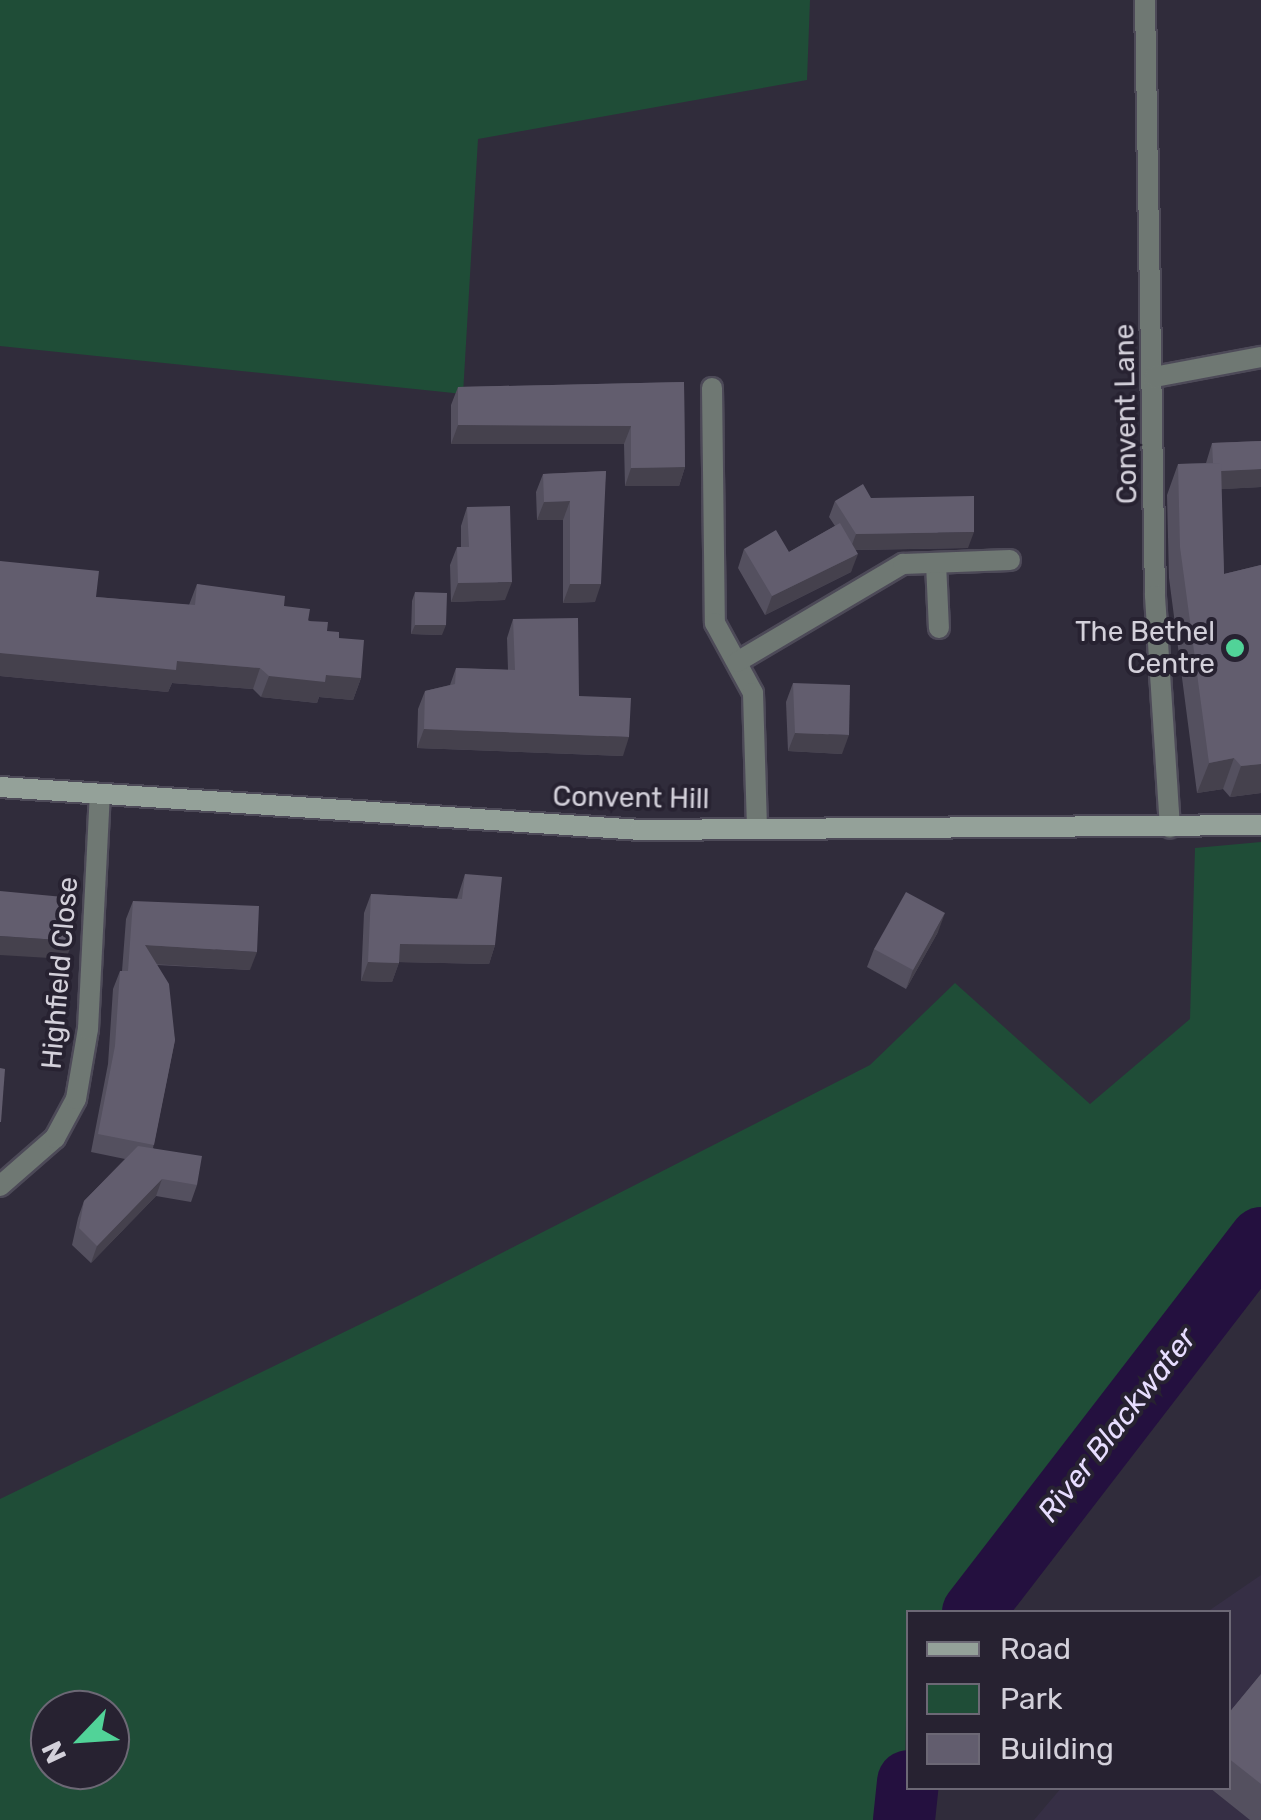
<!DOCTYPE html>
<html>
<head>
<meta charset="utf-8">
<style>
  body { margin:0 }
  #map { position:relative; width:1261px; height:1820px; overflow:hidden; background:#302c3b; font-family:Rubik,sans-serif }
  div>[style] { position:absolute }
  .built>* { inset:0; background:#362f45 }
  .green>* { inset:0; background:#1f4d37 }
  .river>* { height:62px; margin:-31px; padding:0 31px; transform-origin:31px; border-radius:31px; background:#24103f }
  .roads { filter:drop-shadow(2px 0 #4d4a58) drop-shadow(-2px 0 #4d4a58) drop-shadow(0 2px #4d4a58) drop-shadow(0 -2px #4d4a58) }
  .street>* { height:20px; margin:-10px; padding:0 10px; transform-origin:10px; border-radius:10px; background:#6f7873 }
  .secondary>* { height:20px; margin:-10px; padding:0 10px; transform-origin:10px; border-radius:10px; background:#94a199 }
  .wall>* { inset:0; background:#54505f }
  .shaded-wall>* { inset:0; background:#45414d }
  .building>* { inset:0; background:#625d6e }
  .dots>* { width:28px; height:28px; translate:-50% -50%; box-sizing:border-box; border:5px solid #272231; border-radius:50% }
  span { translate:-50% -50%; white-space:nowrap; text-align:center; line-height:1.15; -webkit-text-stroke:8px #272231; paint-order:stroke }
  .street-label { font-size:28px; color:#d3d0da }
  .poi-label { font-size:28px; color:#d3d0da }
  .right { translate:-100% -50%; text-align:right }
  .water-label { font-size:30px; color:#e7ddff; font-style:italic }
  .legend { position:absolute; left:906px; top:1610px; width:325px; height:180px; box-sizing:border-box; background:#272231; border:2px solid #6c6875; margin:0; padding:12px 18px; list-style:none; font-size:30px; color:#d3d0da }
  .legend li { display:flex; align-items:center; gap:20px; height:50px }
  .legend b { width:50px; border:2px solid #6c6875 }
  .north { position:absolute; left:30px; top:1690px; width:100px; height:100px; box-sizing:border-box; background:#272231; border:2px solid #6c6875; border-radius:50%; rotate:245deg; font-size:28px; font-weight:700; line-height:40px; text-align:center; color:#d3d0da }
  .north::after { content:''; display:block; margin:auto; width:35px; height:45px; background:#51d398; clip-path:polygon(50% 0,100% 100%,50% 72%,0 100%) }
</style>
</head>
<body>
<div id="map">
  <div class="built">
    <div style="clip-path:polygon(1261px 1575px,1261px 1820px,1034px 1820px,1061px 1788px,1228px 1788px,1228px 1612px,1207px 1612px)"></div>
  </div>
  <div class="green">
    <div style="clip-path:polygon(0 0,810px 0,807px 80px,478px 139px,463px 394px,0 346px)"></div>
    <div style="clip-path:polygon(evenodd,1261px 842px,1261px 1238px,973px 1612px,908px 1612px,904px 1820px,0 1820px,0 1499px,402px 1304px,870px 1065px,955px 983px,1090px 1104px,1190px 1019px,1195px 848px,1261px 842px,50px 1710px,110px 1710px,110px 1770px,50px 1770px,50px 1710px)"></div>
  </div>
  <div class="river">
    <div style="left:973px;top:1612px;width:472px;rotate:-52.4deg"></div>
    <div style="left:904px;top:1820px;width:39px;rotate:-84deg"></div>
  </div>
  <div class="roads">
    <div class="street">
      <div style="left:1145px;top:0;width:596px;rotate:89.04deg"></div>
      <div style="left:1155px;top:596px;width:232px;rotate:86.3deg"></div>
      <div style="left:1154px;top:377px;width:109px;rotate:-10.6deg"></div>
      <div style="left:712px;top:388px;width:235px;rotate:89.3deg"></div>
      <div style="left:715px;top:623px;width:80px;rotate:61.5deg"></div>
      <div style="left:753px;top:693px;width:134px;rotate:88.3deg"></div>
      <div style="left:936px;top:563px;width:65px;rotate:87.4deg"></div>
      <div style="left:737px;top:662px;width:193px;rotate:-30.6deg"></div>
      <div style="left:903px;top:564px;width:107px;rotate:-2.1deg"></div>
      <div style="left:0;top:1186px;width:73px;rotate:-41.1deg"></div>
      <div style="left:55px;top:1138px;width:44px;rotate:-61.7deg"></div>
      <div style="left:76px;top:1099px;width:71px;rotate:-80.3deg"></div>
      <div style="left:88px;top:1029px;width:235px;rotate:-87.1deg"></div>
    </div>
    <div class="secondary">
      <div style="left:0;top:787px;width:641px;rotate:3.84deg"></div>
      <div style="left:640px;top:830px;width:621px;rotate:-0.46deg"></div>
    </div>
  </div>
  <div class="wall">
    <div style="clip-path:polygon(684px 382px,685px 467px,679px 486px,625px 486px,624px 444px,451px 444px,451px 405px,458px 387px)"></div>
    <div style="clip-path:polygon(1261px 441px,1261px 487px,1221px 489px,1224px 574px,1261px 565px,1261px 793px,1230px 797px,1223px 789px,1197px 793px,1169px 578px,1167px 495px,1178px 464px,1206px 463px,1212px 443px)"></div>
    <div style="clip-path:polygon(606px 471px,595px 602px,563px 603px,563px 520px,537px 520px,536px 492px,543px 474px)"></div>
    <div style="clip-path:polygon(871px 498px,968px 548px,856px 550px,851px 572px,765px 615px,738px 568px,744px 549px,789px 552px,835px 526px,829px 517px,835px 501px)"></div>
    <div style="clip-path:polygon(467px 507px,505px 600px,451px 602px,450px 565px,457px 547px,461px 547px,461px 526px)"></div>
    <div style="clip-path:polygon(0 561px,96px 597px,189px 605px,197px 584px,284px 606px,339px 638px,361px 678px,353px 700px,319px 697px,317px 703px,261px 697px,253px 689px,172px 683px,168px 692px,0 676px)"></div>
    <div style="clip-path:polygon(415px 592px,442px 635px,411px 634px,412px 601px)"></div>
    <div style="clip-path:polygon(513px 619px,579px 696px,623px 756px,417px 748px,418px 709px,425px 691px,450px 685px,456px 668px,508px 670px,507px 638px)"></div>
    <div style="clip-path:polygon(793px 683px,842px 754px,788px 751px,786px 702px)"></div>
    <div style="clip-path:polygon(465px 874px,495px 945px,489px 964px,399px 962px,392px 982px,361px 981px,364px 913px,371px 894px,457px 899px)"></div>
    <div style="clip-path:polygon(133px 901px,250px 970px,157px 965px,175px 1040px,153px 1148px,197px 1185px,191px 1202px,156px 1196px,91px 1263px,72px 1245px,78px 1218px,84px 1201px,125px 1159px,91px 1152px,108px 1064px,113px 989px,120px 971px,122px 971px,126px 919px)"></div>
    <div style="clip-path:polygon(938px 932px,906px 989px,867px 967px,874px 949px)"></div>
    <div style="clip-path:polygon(1261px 1674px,1261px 1820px,1250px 1820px,1210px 1788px,1228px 1788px,1228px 1714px)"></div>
  </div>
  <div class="shaded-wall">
    <div style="clip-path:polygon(458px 425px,631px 426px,624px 444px,451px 444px)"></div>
    <div style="clip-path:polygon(685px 467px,679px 486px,625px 486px,631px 468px)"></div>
    <div style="clip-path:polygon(1261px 469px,1261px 487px,1207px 490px,1214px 471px)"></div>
    <div style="clip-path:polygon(570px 501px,563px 520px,537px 520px,544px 502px)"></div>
    <div style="clip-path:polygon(974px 532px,968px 548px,850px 550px,856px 534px)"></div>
    <div style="clip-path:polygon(858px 554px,851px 572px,765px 615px,772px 596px)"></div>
    <div style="clip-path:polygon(512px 582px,505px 600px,451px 602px,458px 583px)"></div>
    <div style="clip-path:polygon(570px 584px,601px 584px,595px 602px,563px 603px)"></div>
    <div style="clip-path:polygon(415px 625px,446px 625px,442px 635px,411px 634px)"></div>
    <div style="clip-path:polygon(0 653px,177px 661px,260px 668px,253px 689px,172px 683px,168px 692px,0 676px)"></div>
    <div style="clip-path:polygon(326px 675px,361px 678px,353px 700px,319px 697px,317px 703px,261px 697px,269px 676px)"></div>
    <div style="clip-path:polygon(424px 729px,629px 737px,623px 756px,417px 748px)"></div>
    <div style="clip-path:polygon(795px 733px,849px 735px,842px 754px,788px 751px)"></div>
    <div style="clip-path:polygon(1234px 758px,1223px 789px,1197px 793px,1209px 763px)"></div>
    <div style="clip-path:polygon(1261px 764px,1261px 793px,1230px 797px,1241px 766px)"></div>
    <div style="clip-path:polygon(945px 913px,938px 932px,906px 989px,913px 970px)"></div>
    <div style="clip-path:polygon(0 936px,73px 941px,66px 959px,0 955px)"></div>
    <div style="clip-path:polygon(400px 944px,495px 945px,489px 964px,393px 962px)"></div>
    <div style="clip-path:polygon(145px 945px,257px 952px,250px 970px,138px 963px)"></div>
    <div style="clip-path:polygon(368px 962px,399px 963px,392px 982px,361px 981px)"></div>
    <div style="clip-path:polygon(162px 1179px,156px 1196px,91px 1263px,97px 1246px)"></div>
  </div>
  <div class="building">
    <div style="clip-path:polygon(684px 382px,685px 467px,631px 468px,631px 426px,458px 425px,458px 387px)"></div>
    <div style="clip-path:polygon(1261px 441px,1261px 469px,1221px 471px,1221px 463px,1213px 463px,1212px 443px)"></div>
    <div style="clip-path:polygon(1221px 463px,1224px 574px,1261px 565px,1261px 764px,1241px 766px,1234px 758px,1209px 763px,1180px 547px,1178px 464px)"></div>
    <div style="clip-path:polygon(606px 471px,601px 584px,570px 584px,570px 501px,544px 502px,543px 474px)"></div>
    <div style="clip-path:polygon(863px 484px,871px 498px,974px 496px,974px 532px,856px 534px,835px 501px)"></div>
    <div style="clip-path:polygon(510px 506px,512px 582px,458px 583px,457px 547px,469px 547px,467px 507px)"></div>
    <div style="clip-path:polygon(840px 523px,858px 554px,772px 596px,744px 549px,776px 530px,789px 552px)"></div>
    <div style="clip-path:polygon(0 561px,99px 571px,96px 597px,195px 605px,197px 584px,285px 596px,284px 606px,310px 609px,308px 621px,328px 622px,327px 631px,339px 632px,339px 638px,364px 640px,361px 678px,326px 675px,325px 682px,269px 676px,260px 668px,177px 661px,176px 670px,0 653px)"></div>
    <div style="clip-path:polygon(415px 592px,447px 593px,446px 625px,415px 625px)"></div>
    <div style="clip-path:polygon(578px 618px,579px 696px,631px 698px,629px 737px,424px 729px,425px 691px,455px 684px,456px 668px,515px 670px,513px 619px)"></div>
    <div style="clip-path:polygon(793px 683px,850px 685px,849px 735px,795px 733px)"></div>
    <div style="clip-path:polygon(465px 874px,502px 877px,495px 945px,400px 944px,399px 963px,368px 962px,371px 894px,462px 899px)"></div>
    <div style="clip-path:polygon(0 891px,74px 898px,73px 941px,0 936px)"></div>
    <div style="clip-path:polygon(906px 892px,945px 913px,913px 970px,874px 949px)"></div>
    <div style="clip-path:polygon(133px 901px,259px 906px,257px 952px,145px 945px,169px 984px,175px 1040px,154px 1145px,98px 1134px,115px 1046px,120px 971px,128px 971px)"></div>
    <div style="clip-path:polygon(0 1068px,5px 1069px,1px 1122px,0 1122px)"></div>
    <div style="clip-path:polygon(138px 1146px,202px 1156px,197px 1185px,162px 1179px,97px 1246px,79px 1228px,84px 1201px)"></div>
    <div style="clip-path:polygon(1261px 1674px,1261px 1784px,1228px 1758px,1228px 1714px)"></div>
  </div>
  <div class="dots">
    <div style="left:1235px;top:648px;background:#51d398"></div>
  </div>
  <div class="street-label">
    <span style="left:1126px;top:414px;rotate:-91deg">Convent Lane</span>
    <span style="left:631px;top:798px;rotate:1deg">Convent Hill</span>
    <span style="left:60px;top:973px;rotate:-85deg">Highfield Close</span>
  </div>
  <div class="poi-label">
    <span class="right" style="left:1215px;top:648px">The Bethel<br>Centre</span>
  </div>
  <div class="water-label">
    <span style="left:1117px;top:1425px;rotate:-52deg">River Blackwater</span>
  </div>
  <ul class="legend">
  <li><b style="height:12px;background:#94a199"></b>Road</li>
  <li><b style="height:28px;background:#1f4d37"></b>Park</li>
  <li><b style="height:28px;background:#625d6e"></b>Building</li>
  </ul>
  <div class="north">N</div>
</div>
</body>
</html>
